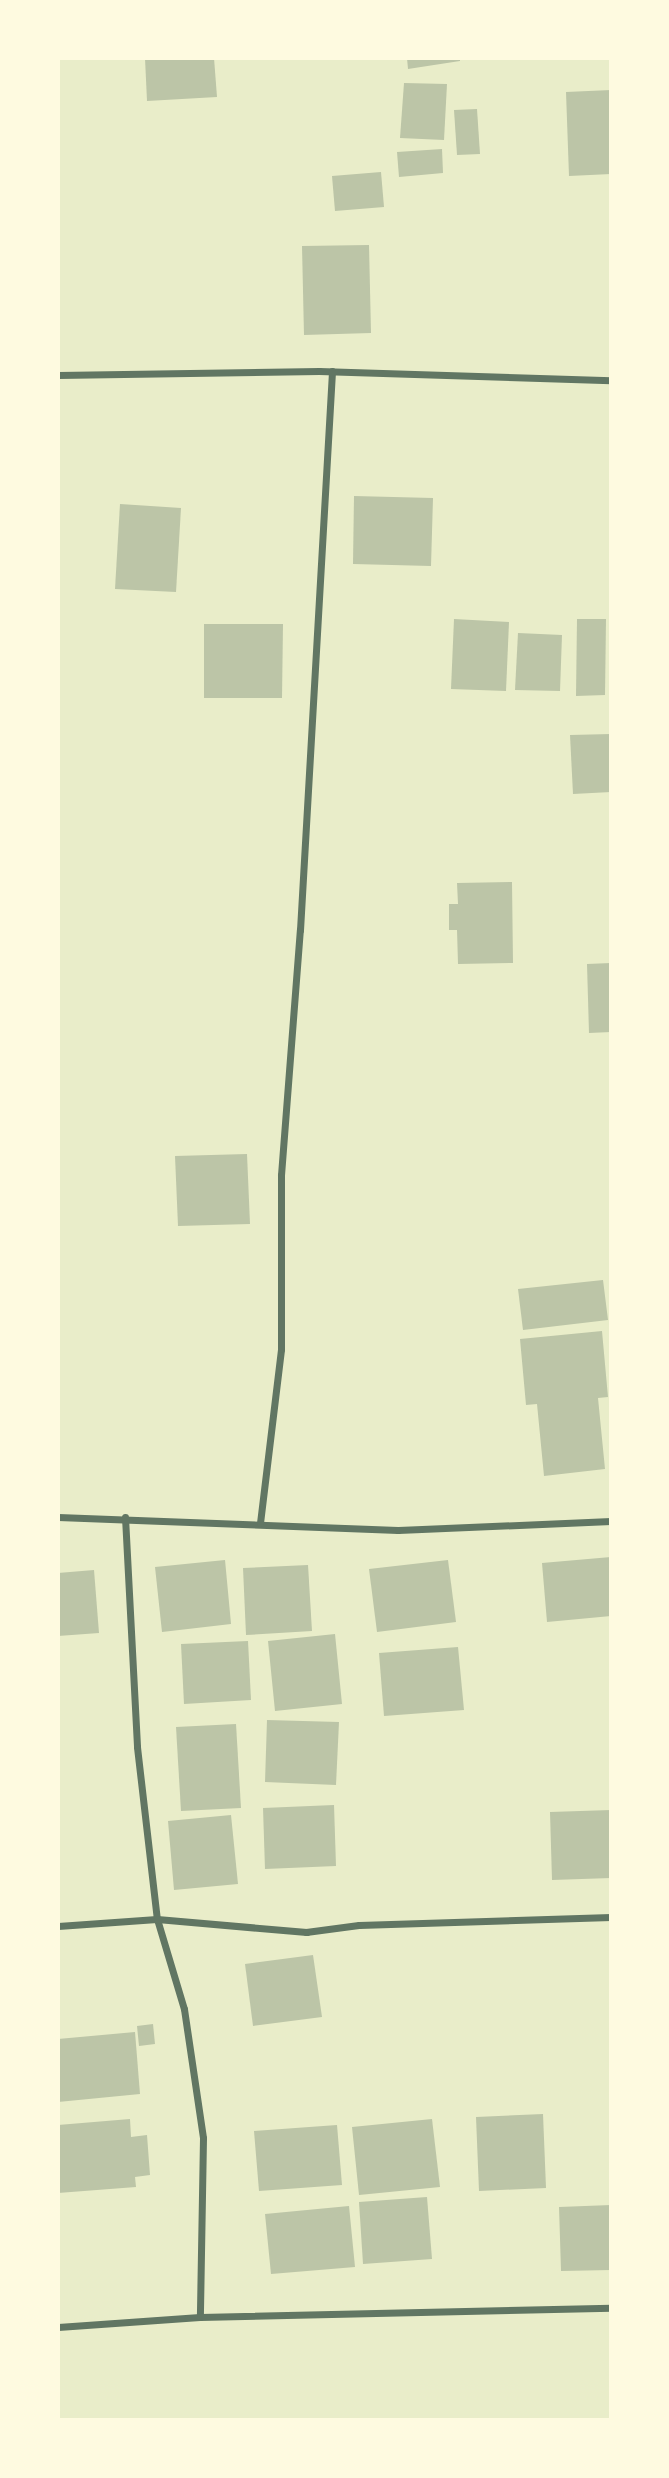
<!DOCTYPE html>
<html>
<head>
<meta charset="utf-8">
<style>
  body { margin:0 }
  #map { position:relative; width:669px; height:2478px; overflow:hidden; background:#e9edc9; font-family:"Fira Sans Condensed",sans-serif }
  div>[style] { position:absolute }
  .building>* { inset:0; background:#bcc5a7 }
  .minor>* { height:7px; margin:-3.5px; padding:0 3.5px; transform-origin:3.5px; border-radius:3.5px; background:#617663 }
  span { translate:-50% -50%; white-space:nowrap; text-align:center; line-height:1.15; -webkit-text-stroke:7px #fefae0; paint-order:stroke }
  .frame { position:absolute; inset:0; border:60px solid #fefae0; pointer-events:none }
</style>
</head>
<body>
<div id="map">
  <div class="building">
    <div style="clip-path:polygon(145px 58px,214px 58px,217px 97px,147px 101px)"></div>
    <div style="clip-path:polygon(407px 58px,460px 58px,460px 61px,408px 69px)"></div>
    <div style="clip-path:polygon(404px 83px,447px 84px,444px 140px,400px 138px)"></div>
    <div style="clip-path:polygon(611px 90px,611px 174px,569px 176px,566px 92px)"></div>
    <div style="clip-path:polygon(477px 109px,480px 154px,457px 155px,454px 110px)"></div>
    <div style="clip-path:polygon(442px 149px,443px 173px,399px 177px,397px 152px)"></div>
    <div style="clip-path:polygon(381px 172px,384px 207px,335px 211px,332px 176px)"></div>
    <div style="clip-path:polygon(369px 245px,371px 333px,304px 335px,302px 246px)"></div>
    <div style="clip-path:polygon(354px 496px,433px 498px,431px 566px,353px 564px)"></div>
    <div style="clip-path:polygon(120px 504px,181px 508px,176px 592px,115px 589px)"></div>
    <div style="clip-path:polygon(454px 619px,509px 622px,506px 691px,451px 689px)"></div>
    <div style="clip-path:polygon(577px 619px,606px 619px,605px 695px,576px 696px)"></div>
    <div style="clip-path:polygon(204px 624px,283px 624px,282px 698px,204px 698px)"></div>
    <div style="clip-path:polygon(518px 633px,562px 635px,560px 691px,515px 690px)"></div>
    <div style="clip-path:polygon(611px 734px,611px 792px,573px 794px,570px 735px)"></div>
    <div style="clip-path:polygon(512px 882px,513px 963px,458px 964px,457px 930px,449px 930px,449px 904px,458px 904px,457px 883px)"></div>
    <div style="clip-path:polygon(611px 963px,611px 1032px,589px 1033px,587px 964px)"></div>
    <div style="clip-path:polygon(247px 1154px,250px 1224px,178px 1226px,175px 1156px)"></div>
    <div style="clip-path:polygon(603px 1280px,608px 1320px,523px 1330px,518px 1289px)"></div>
    <div style="clip-path:polygon(602px 1331px,608px 1397px,598px 1398px,605px 1469px,544px 1476px,537px 1404px,526px 1405px,520px 1339px)"></div>
    <div style="clip-path:polygon(611px 1557px,611px 1616px,547px 1622px,542px 1563px)"></div>
    <div style="clip-path:polygon(225px 1560px,231px 1624px,162px 1632px,155px 1567px)"></div>
    <div style="clip-path:polygon(448px 1560px,456px 1622px,377px 1632px,369px 1569px)"></div>
    <div style="clip-path:polygon(308px 1565px,312px 1631px,246px 1635px,243px 1568px)"></div>
    <div style="clip-path:polygon(94px 1570px,99px 1633px,58px 1636px,58px 1573px)"></div>
    <div style="clip-path:polygon(335px 1634px,342px 1704px,275px 1711px,268px 1641px)"></div>
    <div style="clip-path:polygon(248px 1641px,251px 1700px,184px 1704px,181px 1644px)"></div>
    <div style="clip-path:polygon(458px 1647px,464px 1710px,384px 1716px,379px 1653px)"></div>
    <div style="clip-path:polygon(267px 1720px,339px 1722px,336px 1785px,265px 1782px)"></div>
    <div style="clip-path:polygon(236px 1724px,241px 1808px,181px 1811px,176px 1727px)"></div>
    <div style="clip-path:polygon(334px 1805px,336px 1866px,265px 1869px,263px 1808px)"></div>
    <div style="clip-path:polygon(611px 1810px,611px 1878px,552px 1880px,550px 1812px)"></div>
    <div style="clip-path:polygon(231px 1815px,238px 1884px,174px 1890px,168px 1821px)"></div>
    <div style="clip-path:polygon(313px 1955px,322px 2017px,253px 2026px,245px 1964px)"></div>
    <div style="clip-path:polygon(153px 2024px,155px 2044px,139px 2046px,137px 2026px)"></div>
    <div style="clip-path:polygon(135px 2032px,140px 2094px,58px 2102px,58px 2039px)"></div>
    <div style="clip-path:polygon(543px 2114px,546px 2188px,479px 2191px,476px 2117px)"></div>
    <div style="clip-path:polygon(130px 2119px,131px 2137px,147px 2135px,150px 2175px,135px 2177px,136px 2187px,58px 2193px,58px 2125px)"></div>
    <div style="clip-path:polygon(432px 2119px,440px 2187px,359px 2195px,352px 2127px)"></div>
    <div style="clip-path:polygon(337px 2125px,342px 2185px,259px 2191px,254px 2131px)"></div>
    <div style="clip-path:polygon(427px 2197px,432px 2259px,363px 2264px,359px 2202px)"></div>
    <div style="clip-path:polygon(611px 2205px,611px 2270px,561px 2271px,559px 2207px)"></div>
    <div style="clip-path:polygon(349px 2206px,355px 2267px,271px 2274px,265px 2214px)"></div>
  </div>
  <div class="minor">
    <div style="left:58px;top:375px;width:261px;rotate:-0.9deg"></div>
    <div style="left:319px;top:371px;width:292px;rotate:1.8deg"></div>
    <div style="left:58px;top:1517px;width:340px;rotate:2.2deg"></div>
    <div style="left:398px;top:1530px;width:213px;rotate:-2.4deg"></div>
    <div style="left:125px;top:1517px;width:230px;rotate:87deg"></div>
    <div style="left:137px;top:1747px;width:173px;rotate:83.4deg"></div>
    <div style="left:157px;top:1919px;width:94px;rotate:73.3deg"></div>
    <div style="left:184px;top:2009px;width:130px;rotate:81.6deg"></div>
    <div style="left:203px;top:2138px;width:179px;rotate:91deg"></div>
    <div style="left:260px;top:1523px;width:175px;rotate:-83.1deg"></div>
    <div style="left:281px;top:1349px;width:174px;rotate:-90deg"></div>
    <div style="left:281px;top:1175px;width:246px;rotate:-85.6deg"></div>
    <div style="left:300px;top:930px;width:560px;rotate:-86.72deg"></div>
    <div style="left:58px;top:1926px;width:99px;rotate:-4deg"></div>
    <div style="left:157px;top:1919px;width:150px;rotate:5deg"></div>
    <div style="left:306px;top:1932px;width:53px;rotate:-7.5deg"></div>
    <div style="left:359px;top:1925px;width:252px;rotate:-1.8deg"></div>
    <div style="left:58px;top:2327px;width:142px;rotate:-4deg"></div>
    <div style="left:200px;top:2317px;width:411px;rotate:-1.3deg"></div>
  </div>
  <div class="frame"></div>
</div>
</body>
</html>
